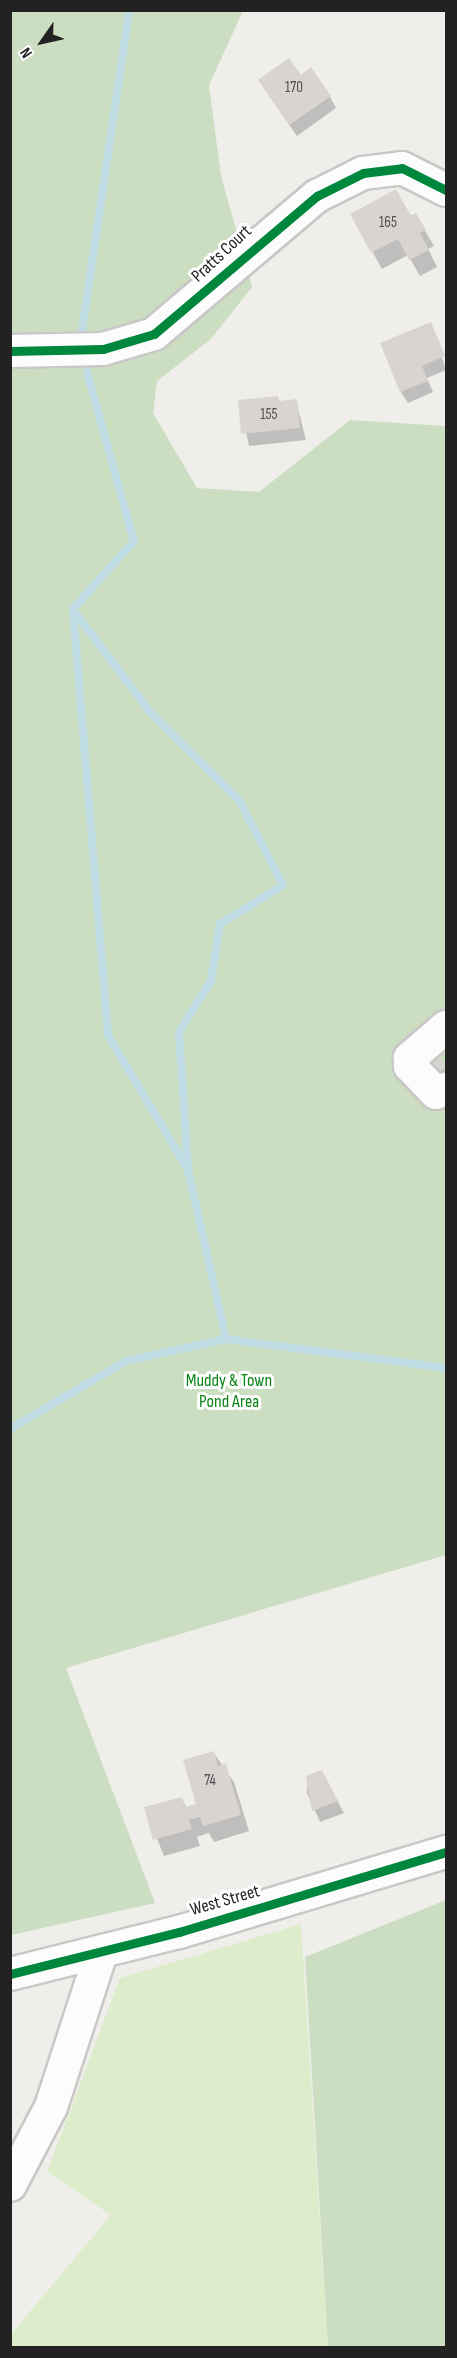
<!DOCTYPE html>
<html>
<head>
<meta charset="utf-8">
<style>
  body { margin:0 }
  #map { position:relative; width:457px; height:2358px; overflow:hidden; background:#f0eeeb; font-family:"Sofia Sans Condensed",sans-serif }
  div>[style] { position:absolute }
  .grass>* { inset:0; background:#ddeccb }
  .forest>* { inset:0; background:#cbdec1 }
  .shadow>* { inset:0; background:#0003 }
  .stream>* { height:8px; margin:-4px; padding:0 4px; transform-origin:4px; border-radius:4px; background:#bfdbe3 }
  .building>* { inset:0; background:#d7d4d2 }
  .roads { filter:drop-shadow(2px 0 #c9c8c7) drop-shadow(-2px 0 #c9c8c7) drop-shadow(0 2px #c9c8c7) drop-shadow(0 -2px #c9c8c7) }
  .minor>* { height:32px; margin:-16px; padding:0 16px; transform-origin:16px; border-radius:16px; background:#fdfcfc }
  .cycleway>* { height:9px; margin:-4.5px; padding:0 4.5px; transform-origin:4.5px; border-radius:4.5px; background:#00873e }
  span { translate:-50% -50%; white-space:nowrap; text-align:center; line-height:1.15; -webkit-text-stroke:6px #fff; paint-order:stroke }
  .number-label { font-size:15px; color:#4f4e4e }
  .number-label span { -webkit-text-stroke-width:0 }
  .street-label { font-size:18px; color:#222 }
  .park-label { font-size:18px; color:#0c8416 }
  .frame { position:absolute; inset:0; border:12px solid #222; pointer-events:none }
  .north { position:absolute; left:12px; top:12px; width:60px; height:60px; -webkit-text-stroke:4px #fff; paint-order:stroke; rotate:236deg; font-size:16px; font-weight:700; line-height:24px; text-align:center; color:#222 }
  .north::after { content:''; display:block; margin:auto; width:21px; height:27px; background:#222; clip-path:polygon(50% 0,100% 100%,50% 72%,0 100%) }
</style>
</head>
<body>
<div id="map">
  <div class="grass">
    <div style="clip-path:polygon(301px 1924px,328px 2347px,11px 2348px,11px 2334px,111px 2215px,47px 2172px,120px 1978px)"></div>
  </div>
  <div class="forest">
    <div style="clip-path:polygon(10px 11px,243px 11px,209px 85px,221px 176px,252px 287px,211px 339px,157px 381px,153px 413px,197px 488px,259px 492px,350px 420px,446px 426px,446px 1555px,66px 1668px,155px 1903px,11px 1935px)"></div>
    <div style="clip-path:polygon(446px 1900px,446px 2347px,328px 2347px,305px 1957px)"></div>
  </div>
  <div class="shadow">
    <div style="clip-path:polygon(300px 77px,330px 97px,336px 108px,297px 136px,266px 91px)"></div>
    <div style="clip-path:polygon(352px 215px,416px 215px,434px 246px,428px 249px,437px 267px,420px 276px,408px 255px,382px 269px)"></div>
    <div style="clip-path:polygon(431px 324px,446px 370px,427px 378px,433px 392px,408px 403px,401px 392px)"></div>
    <div style="clip-path:polygon(296px 401px,306px 440px,249px 446px,240px 402px)"></div>
    <div style="clip-path:polygon(441px 1061px,446px 1076px,430px 1074px)"></div>
    <div style="clip-path:polygon(213px 1752px,234px 1782px,249px 1831px,214px 1842px,209px 1833px,197px 1837px,200px 1846px,164px 1856px,145px 1809px,181px 1798px,187px 1808px,198px 1805px)"></div>
    <div style="clip-path:polygon(308px 1777px,328px 1783px,344px 1813px,320px 1822px,307px 1793px)"></div>
  </div>
  <div class="stream">
    <div style="left:81px;top:337px;width:331px;rotate:-81.6deg"></div>
    <div style="left:87px;top:372px;width:175px;rotate:74.5deg"></div>
    <div style="left:134px;top:541px;width:91px;rotate:131.9deg"></div>
    <div style="left:73px;top:609px;width:427px;rotate:85.3deg"></div>
    <div style="left:108px;top:1035px;width:157px;rotate:59.3deg"></div>
    <div style="left:188px;top:1170px;width:173px;rotate:77.3deg"></div>
    <div style="left:74px;top:611px;width:126px;rotate:53deg"></div>
    <div style="left:150px;top:712px;width:125px;rotate:44.7deg"></div>
    <div style="left:239px;top:800px;width:96px;rotate:62.6deg"></div>
    <div style="left:283px;top:885px;width:74px;rotate:148.2deg"></div>
    <div style="left:220px;top:924px;width:58px;rotate:99deg"></div>
    <div style="left:211px;top:981px;width:60px;rotate:122.1deg"></div>
    <div style="left:179px;top:1032px;width:135px;rotate:86.2deg"></div>
    <div style="left:10px;top:1429px;width:134px;rotate:-30.4deg"></div>
    <div style="left:126px;top:1361px;width:102px;rotate:-12.4deg"></div>
    <div style="left:226px;top:1339px;width:222px;rotate:7.5deg"></div>
  </div>
  <div class="building">
    <div style="clip-path:polygon(289px 58px,301px 75px,311px 67px,331px 96px,289px 125px,258px 80px)"></div>
    <div style="clip-path:polygon(396px 189px,411px 216px,416px 213px,426px 230px,420px 233px,429px 250px,409px 260px,398px 239px,371px 253px,350px 214px)"></div>
    <div style="clip-path:polygon(431px 322px,445px 356px,422px 366px,428px 381px,400px 392px,380px 343px)"></div>
    <div style="clip-path:polygon(278px 396px,279px 401px,297px 399px,300px 428px,241px 434px,238px 400px)"></div>
    <div style="clip-path:polygon(441px 1059px,446px 1067px,433px 1079px,424px 1068px)"></div>
    <div style="clip-path:polygon(214px 1751px,218px 1766px,226px 1764px,241px 1815px,203px 1826px,200px 1817px,189px 1820px,192px 1829px,153px 1840px,144px 1807px,182px 1797px,185px 1807px,196px 1804px,183px 1760px)"></div>
    <div style="clip-path:polygon(322px 1770px,338px 1801px,312px 1811px,306px 1776px)"></div>
  </div>
  <div class="roads">
    <div class="minor">
      <div style="left:10px;top:351px;width:93px;rotate:-1.2deg"></div>
      <div style="left:103px;top:349px;width:53px;rotate:-16.4deg"></div>
      <div style="left:154px;top:334px;width:214px;rotate:-40.3deg"></div>
      <div style="left:317px;top:196px;width:51px;rotate:-26.6deg"></div>
      <div style="left:363px;top:173px;width:39px;rotate:-7deg"></div>
      <div style="left:402px;top:168px;width:49px;rotate:26.6deg"></div>
      <div style="left:446px;top:1027px;width:48px;rotate:139.3deg"></div>
      <div style="left:410px;top:1058px;width:8px;rotate:90deg"></div>
      <div style="left:410px;top:1066px;width:37px;rotate:46deg"></div>
      <div style="left:436px;top:1093px;width:11px;rotate:-22deg"></div>
      <div style="left:10px;top:1974px;width:174px;rotate:-14deg"></div>
      <div style="left:179px;top:1932px;width:279px;rotate:-16.7deg"></div>
      <div style="left:10px;top:2185px;width:88px;rotate:-62.3deg"></div>
      <div style="left:51px;top:2107px;width:162px;rotate:-72deg"></div>
    </div>
  </div>
  <div class="cycleway">
    <div style="left:10px;top:351px;width:93px;rotate:-1.2deg"></div>
    <div style="left:103px;top:349px;width:53px;rotate:-16.4deg"></div>
    <div style="left:154px;top:334px;width:214px;rotate:-40.3deg"></div>
    <div style="left:317px;top:196px;width:51px;rotate:-26.6deg"></div>
    <div style="left:363px;top:173px;width:39px;rotate:-7deg"></div>
    <div style="left:402px;top:168px;width:49px;rotate:26.6deg"></div>
    <div style="left:10px;top:1974px;width:174px;rotate:-14deg"></div>
    <div style="left:179px;top:1932px;width:279px;rotate:-16.7deg"></div>
  </div>
  <div class="number-label">
    <span style="left:294px;top:88px">170</span>
    <span style="left:388px;top:223px">165</span>
    <span style="left:269px;top:415px">155</span>
    <span style="left:210px;top:1781px">74</span>
  </div>
  <div class="street-label">
    <span style="left:222px;top:254px;rotate:-43deg">Pratts Court</span>
    <span style="left:225px;top:1901px;rotate:-16deg">West Street</span>
  </div>
  <div class="park-label">
    <span style="left:229px;top:1392px">Muddy &amp; Town<br>Pond Area</span>
  </div>
  <div class="frame"></div>
  <div class="north">N</div>
</div>
</body>
</html>
